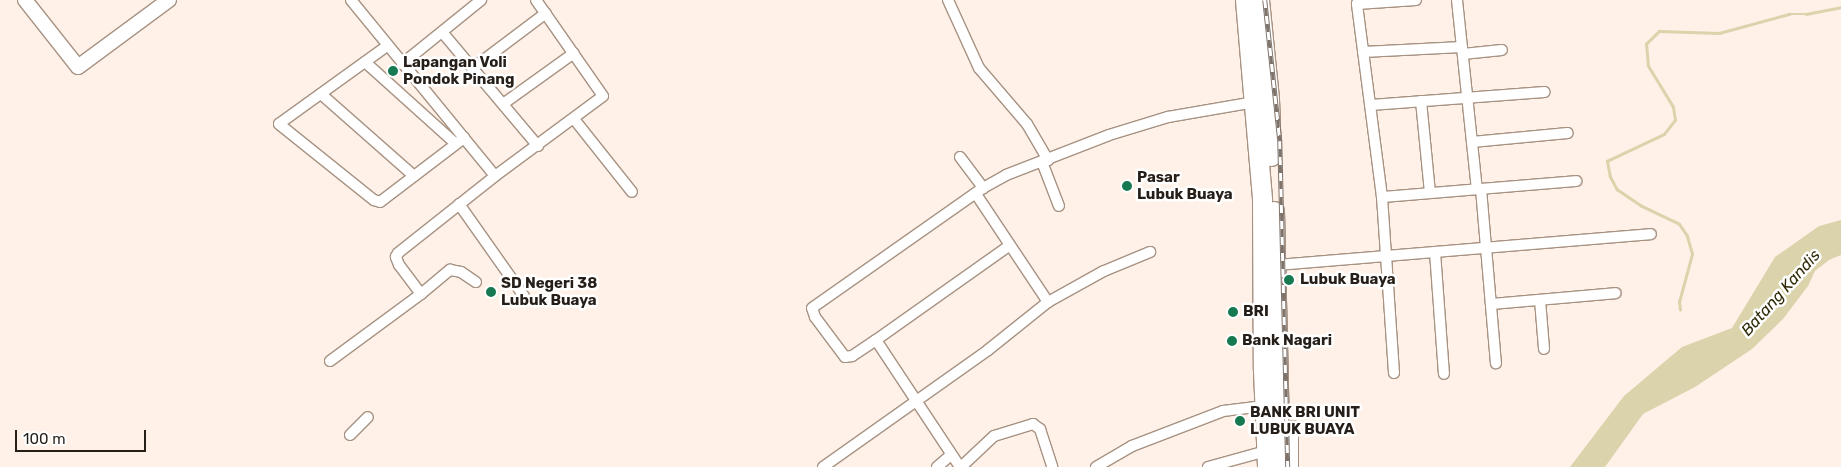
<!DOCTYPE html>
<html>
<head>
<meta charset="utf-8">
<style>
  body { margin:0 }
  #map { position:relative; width:1841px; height:467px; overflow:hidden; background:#fff1e7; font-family:Rubik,sans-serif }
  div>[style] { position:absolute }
  .water>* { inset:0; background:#dbd3ab }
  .stream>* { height:2.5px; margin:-1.25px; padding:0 1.25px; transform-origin:1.25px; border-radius:1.25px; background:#dbd3ab }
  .roads { filter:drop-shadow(1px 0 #a79282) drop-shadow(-1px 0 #a79282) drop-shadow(0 1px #a79282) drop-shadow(0 -1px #a79282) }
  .street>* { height:10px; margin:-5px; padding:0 5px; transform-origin:5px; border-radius:5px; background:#fff }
  .secondary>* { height:14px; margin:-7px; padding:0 7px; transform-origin:7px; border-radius:7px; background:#fff }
  .highway>* { height:19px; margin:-9.5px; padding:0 9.5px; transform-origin:9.5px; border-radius:9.5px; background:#fff }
  .rail>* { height:4.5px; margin-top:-2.25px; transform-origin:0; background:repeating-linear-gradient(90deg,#fff 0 8px,#7f746c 0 16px); box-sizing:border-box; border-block:1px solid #7f746c }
  .dots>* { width:14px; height:14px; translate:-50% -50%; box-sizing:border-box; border:2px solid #fff; border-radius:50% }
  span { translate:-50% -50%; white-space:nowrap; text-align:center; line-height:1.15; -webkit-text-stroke:5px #fff; paint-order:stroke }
  .poi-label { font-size:15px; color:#261e18; font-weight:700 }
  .left { translate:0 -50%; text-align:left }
  .water-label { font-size:16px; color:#322c0a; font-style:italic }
  .scale { position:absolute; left:15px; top:430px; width:131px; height:22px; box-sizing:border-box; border:2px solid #261e18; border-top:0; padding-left:6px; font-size:15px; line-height:18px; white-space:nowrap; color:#261e18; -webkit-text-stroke:4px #fff; paint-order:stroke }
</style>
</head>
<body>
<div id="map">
  <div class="water">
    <div style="clip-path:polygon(1841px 220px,1841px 255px,1829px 260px,1815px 271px,1808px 286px,1783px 319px,1752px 349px,1695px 387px,1643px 414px,1605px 467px,1570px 467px,1624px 396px,1682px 347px,1732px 328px,1775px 257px,1819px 226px)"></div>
  </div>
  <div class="stream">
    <div style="left:1680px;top:310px;width:8px;rotate:-97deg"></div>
    <div style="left:1679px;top:302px;width:50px;rotate:-74.8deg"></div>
    <div style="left:1692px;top:254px;width:19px;rotate:-106deg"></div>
    <div style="left:1687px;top:236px;width:14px;rotate:-124deg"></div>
    <div style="left:1679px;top:224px;width:42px;rotate:-154.7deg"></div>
    <div style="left:1641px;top:206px;width:29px;rotate:-146deg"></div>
    <div style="left:1617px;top:190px;width:15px;rotate:-118deg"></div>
    <div style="left:1610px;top:177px;width:16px;rotate:-101deg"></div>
    <div style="left:1607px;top:161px;width:63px;rotate:-25.3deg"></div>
    <div style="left:1664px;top:134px;width:18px;rotate:-52deg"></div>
    <div style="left:1675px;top:120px;width:13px;rotate:-99deg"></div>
    <div style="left:1673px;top:107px;width:48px;rotate:-121.4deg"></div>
    <div style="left:1648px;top:66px;width:22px;rotate:-95deg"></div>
    <div style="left:1646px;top:44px;width:18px;rotate:-45deg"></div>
    <div style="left:1659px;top:31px;width:60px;rotate:1.9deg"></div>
    <div style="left:1719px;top:33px;width:73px;rotate:-15.2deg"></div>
    <div style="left:1789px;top:14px;width:17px"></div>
    <div style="left:1806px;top:14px;width:36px;rotate:-11deg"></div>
  </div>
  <div class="roads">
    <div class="street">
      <div style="left:351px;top:0;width:227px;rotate:50.7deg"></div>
      <div style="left:948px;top:0;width:75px;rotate:65.5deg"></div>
      <div style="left:979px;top:68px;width:74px;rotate:49.4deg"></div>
      <div style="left:1027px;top:124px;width:42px;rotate:59.7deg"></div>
      <div style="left:1457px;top:0;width:190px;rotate:84deg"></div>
      <div style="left:442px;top:32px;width:149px;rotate:49.9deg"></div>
      <div style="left:387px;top:46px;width:133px;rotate:144.2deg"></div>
      <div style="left:279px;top:124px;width:122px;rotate:38.7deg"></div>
      <div style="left:374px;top:200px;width:6px;rotate:18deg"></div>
      <div style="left:380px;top:202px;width:106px;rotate:-37.3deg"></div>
      <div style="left:1363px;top:52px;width:99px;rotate:-2.9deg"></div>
      <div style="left:1463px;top:54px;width:39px;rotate:-6deg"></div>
      <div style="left:365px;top:62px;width:122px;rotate:42deg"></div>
      <div style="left:402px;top:64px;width:102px;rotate:-39deg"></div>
      <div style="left:473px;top:68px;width:91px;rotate:-37deg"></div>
      <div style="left:321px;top:94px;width:124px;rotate:41.4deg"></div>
      <div style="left:1421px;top:101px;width:92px;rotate:84.4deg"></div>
      <div style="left:503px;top:104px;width:87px;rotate:-35.7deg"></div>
      <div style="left:1371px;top:105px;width:174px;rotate:-4.3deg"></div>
      <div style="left:574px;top:119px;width:93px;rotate:51.5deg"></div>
      <div style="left:1472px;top:142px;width:96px;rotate:-5.4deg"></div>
      <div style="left:960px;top:157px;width:39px;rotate:53deg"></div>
      <div style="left:1042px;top:162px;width:47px;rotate:68.9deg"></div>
      <div style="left:1481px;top:189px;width:175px;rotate:85.1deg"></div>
      <div style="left:976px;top:194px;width:130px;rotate:56.3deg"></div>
      <div style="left:1382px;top:197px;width:195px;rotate:-4.7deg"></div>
      <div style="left:459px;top:204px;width:113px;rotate:54.8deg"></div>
      <div style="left:1435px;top:252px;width:122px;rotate:85.8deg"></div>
      <div style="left:1276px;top:265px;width:376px;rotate:-4.7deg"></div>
      <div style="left:421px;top:294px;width:38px;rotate:-40deg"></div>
      <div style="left:450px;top:270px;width:11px;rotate:10deg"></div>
      <div style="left:461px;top:272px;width:18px;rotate:34deg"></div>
      <div style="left:1540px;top:300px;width:49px;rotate:85.3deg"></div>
      <div style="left:1491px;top:304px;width:125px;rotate:-5deg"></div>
      <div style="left:876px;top:340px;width:164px;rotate:-35.3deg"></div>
      <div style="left:330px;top:361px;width:113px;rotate:-36.4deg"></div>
      <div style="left:421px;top:294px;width:36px;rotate:-127deg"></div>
      <div style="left:399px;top:265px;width:9px;rotate:-111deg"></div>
      <div style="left:396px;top:257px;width:4px;rotate:-63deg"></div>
      <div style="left:398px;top:253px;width:124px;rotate:-38.4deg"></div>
      <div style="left:495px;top:176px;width:134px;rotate:-36.5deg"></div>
      <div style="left:603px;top:96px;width:117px;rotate:-124.9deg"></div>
      <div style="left:1394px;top:373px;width:176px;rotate:-93.9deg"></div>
      <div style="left:1382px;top:197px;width:195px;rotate:-97.4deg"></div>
      <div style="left:1357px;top:4px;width:59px;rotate:-3.9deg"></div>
      <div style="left:1293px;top:426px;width:41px;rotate:90deg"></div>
      <div style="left:350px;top:435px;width:25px;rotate:-45deg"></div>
      <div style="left:823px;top:467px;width:202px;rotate:-35.3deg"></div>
      <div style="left:988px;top:350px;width:77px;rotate:-38.7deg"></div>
      <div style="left:1048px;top:302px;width:64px;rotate:-29deg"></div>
      <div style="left:1104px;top:271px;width:50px;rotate:-22.4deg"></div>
      <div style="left:937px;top:467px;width:18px;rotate:-41deg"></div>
      <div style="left:960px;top:467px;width:152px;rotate:-123.5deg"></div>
      <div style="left:876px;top:340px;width:29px;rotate:146deg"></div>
      <div style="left:852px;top:356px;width:7px;rotate:172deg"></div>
      <div style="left:845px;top:357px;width:50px;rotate:-126.9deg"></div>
      <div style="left:815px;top:317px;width:9px;rotate:-108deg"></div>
      <div style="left:812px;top:308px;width:209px;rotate:-35.1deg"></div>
      <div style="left:983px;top:188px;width:26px;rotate:-29deg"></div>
      <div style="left:1006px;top:175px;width:110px;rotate:-21.2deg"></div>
      <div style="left:1109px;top:135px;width:62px;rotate:-17deg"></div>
      <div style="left:1168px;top:117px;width:88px;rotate:-9.8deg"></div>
      <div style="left:961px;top:467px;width:45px;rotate:-43.2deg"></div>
      <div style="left:994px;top:436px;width:41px;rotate:-17.1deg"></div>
      <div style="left:1033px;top:424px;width:9px;rotate:36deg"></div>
      <div style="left:1040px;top:429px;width:40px;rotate:72deg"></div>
      <div style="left:1096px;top:467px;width:42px;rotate:-30.3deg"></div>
      <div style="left:1132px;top:446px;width:97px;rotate:-21deg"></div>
      <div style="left:1223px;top:411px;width:41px;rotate:-7deg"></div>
      <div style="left:1208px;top:467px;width:60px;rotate:-15.4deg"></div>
    </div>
    <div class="secondary">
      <div style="left:25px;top:0;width:85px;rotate:51.7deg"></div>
      <div style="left:78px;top:67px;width:113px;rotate:-36.4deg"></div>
    </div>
    <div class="highway">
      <div style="left:1245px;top:0;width:201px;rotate:85.1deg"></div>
      <div style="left:1262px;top:200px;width:170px;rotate:89.7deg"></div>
      <div style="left:1263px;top:370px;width:97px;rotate:87.6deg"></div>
      <div style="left:1259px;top:0;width:100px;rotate:84.2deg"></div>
      <div style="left:1269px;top:99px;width:57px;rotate:88deg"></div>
      <div style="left:1274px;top:211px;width:255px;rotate:88.7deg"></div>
    </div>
  </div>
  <div class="rail">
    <div style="left:1265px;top:0;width:142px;rotate:83.9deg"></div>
    <div style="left:1280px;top:141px;width:326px;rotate:88.6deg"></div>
  </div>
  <div class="dots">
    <div style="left:393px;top:71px;background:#177951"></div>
    <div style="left:1127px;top:186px;background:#177951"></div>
    <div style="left:1289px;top:280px;background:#177951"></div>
    <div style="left:491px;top:292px;background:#177951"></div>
    <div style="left:1233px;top:312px;background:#177951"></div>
    <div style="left:1232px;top:341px;background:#177951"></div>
    <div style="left:1240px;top:421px;background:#177951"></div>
  </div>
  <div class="poi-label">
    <span class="left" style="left:403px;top:71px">Lapangan Voli<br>Pondok Pinang</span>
    <span class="left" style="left:1137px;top:186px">Pasar<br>Lubuk Buaya</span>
    <span class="left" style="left:1300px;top:280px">Lubuk Buaya</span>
    <span class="left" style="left:501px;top:292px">SD Negeri 38<br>Lubuk Buaya</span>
    <span class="left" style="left:1243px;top:312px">BRI</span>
    <span class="left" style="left:1242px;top:341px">Bank Nagari</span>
    <span class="left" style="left:1250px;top:421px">BANK BRI UNIT<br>LUBUK BUAYA</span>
  </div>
  <div class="water-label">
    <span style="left:1781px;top:293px;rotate:-48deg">Batang Kandis</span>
  </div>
  <div class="scale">100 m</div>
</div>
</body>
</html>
